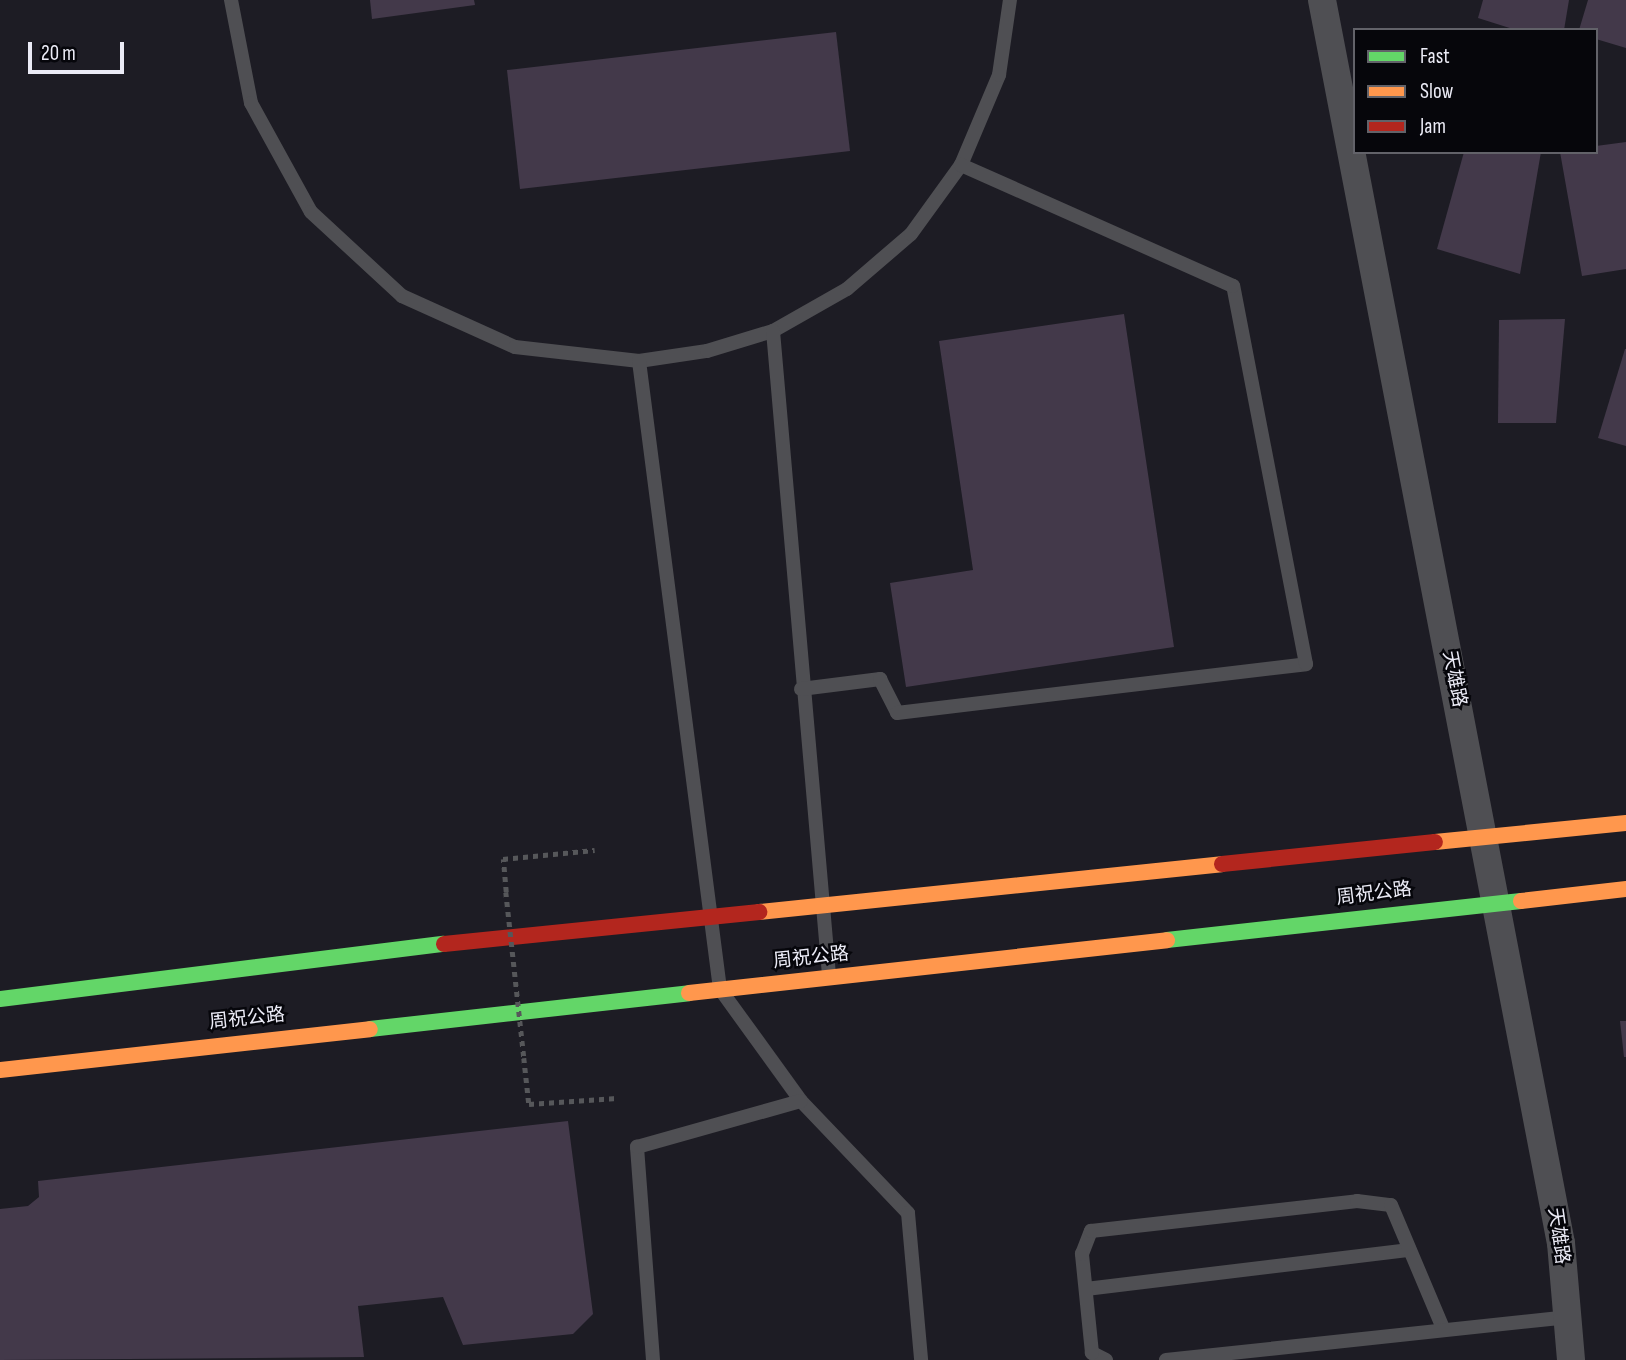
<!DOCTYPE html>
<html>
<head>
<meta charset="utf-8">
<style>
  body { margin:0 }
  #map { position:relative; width:1626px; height:1360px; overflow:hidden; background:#1d1c24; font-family:"Sofia Sans Condensed","Noto Sans SC",sans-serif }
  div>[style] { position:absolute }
  .building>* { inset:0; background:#43394a }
  .path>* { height:4.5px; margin-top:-2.25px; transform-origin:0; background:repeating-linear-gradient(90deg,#56575a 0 5px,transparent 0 10px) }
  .lane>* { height:14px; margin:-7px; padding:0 7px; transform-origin:7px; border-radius:7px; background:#4f4f53 }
  .street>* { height:28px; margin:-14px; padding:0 14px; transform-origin:14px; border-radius:14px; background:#4f4f53 }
  .fast>* { height:16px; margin:-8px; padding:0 8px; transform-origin:8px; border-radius:8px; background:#63d668 }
  .slow>* { height:16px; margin:-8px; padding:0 8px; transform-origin:8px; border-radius:8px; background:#ff974d }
  .jam>* { height:16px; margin:-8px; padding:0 8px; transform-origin:8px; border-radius:8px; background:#b3261e }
  .path-bridge>* { height:4.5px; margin-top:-2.25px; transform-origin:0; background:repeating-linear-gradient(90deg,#56575a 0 5px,transparent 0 10px) }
  span { translate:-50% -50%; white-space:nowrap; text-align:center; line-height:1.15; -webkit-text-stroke:5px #06060b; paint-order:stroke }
  .street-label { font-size:19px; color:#ebebf6 }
  .legend { position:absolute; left:1353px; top:28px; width:245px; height:126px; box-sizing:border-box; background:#06060b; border:2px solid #626269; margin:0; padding:9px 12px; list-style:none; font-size:21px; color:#ebebf6 }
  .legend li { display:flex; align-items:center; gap:14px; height:35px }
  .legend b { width:35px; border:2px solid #626269 }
  .scale { position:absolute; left:28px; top:42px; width:96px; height:32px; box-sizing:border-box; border:4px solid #ebebf6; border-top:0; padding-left:9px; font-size:21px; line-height:24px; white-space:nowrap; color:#ebebf6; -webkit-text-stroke:5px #06060b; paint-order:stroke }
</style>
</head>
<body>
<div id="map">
  <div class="building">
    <div style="clip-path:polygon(370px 0,474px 0,475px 5px,372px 19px)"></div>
    <div style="clip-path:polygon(1483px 0,1569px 0,1564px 30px,1516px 30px,1478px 18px)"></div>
    <div style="clip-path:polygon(1588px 0,1626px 0,1626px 48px,1596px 39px,1596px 30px,1579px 30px)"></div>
    <div style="clip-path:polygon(836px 32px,850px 151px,520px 189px,507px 70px)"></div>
    <div style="clip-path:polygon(1626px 142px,1626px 269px,1582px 276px,1560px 152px,1596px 152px,1596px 146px)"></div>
    <div style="clip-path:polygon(1464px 152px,1541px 152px,1520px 274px,1437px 249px)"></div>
    <div style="clip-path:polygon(1124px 314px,1174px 647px,906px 687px,890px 583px,973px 570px,939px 341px)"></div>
    <div style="clip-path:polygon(1565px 319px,1556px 423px,1498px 423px,1499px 320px)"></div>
    <div style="clip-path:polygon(1625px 349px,1626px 349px,1626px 446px,1598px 438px)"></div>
    <div style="clip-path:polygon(1620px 1021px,1626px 1021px,1626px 1057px,1624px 1057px)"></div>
    <div style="clip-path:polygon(568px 1121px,593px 1314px,573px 1334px,463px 1345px,443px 1297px,358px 1306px,364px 1357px,0 1360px,0 1209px,28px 1206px,39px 1197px,38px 1181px)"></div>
  </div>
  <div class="path">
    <div style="left:506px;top:892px;width:33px;rotate:-95deg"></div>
    <div style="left:503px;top:859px;width:92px;rotate:-5.6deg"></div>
    <div style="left:524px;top:1058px;width:46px;rotate:83.8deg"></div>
    <div style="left:529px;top:1104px;width:88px;rotate:-3.9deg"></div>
  </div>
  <div class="lane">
    <div style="left:231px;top:0;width:105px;rotate:79deg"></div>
    <div style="left:251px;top:103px;width:124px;rotate:61.2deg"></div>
    <div style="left:311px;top:212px;width:124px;rotate:42.7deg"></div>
    <div style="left:402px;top:296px;width:124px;rotate:24.3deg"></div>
    <div style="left:515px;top:347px;width:125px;rotate:6.4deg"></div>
    <div style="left:639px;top:361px;width:69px;rotate:-8.4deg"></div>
    <div style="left:707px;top:351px;width:69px;rotate:-16.9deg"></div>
    <div style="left:773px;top:331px;width:85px;rotate:-29.6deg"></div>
    <div style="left:847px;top:289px;width:84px;rotate:-40.7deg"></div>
    <div style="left:911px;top:234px;width:85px;rotate:-54.1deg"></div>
    <div style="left:961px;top:165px;width:98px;rotate:-67.1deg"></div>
    <div style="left:999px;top:75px;width:76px;rotate:-81.7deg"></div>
    <div style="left:773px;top:331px;width:646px;rotate:85.03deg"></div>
    <div style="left:639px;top:361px;width:633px;rotate:82.65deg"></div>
    <div style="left:720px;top:989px;width:138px;rotate:54.1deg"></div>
    <div style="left:801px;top:1101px;width:155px;rotate:46.3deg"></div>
    <div style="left:908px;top:1213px;width:148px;rotate:84.9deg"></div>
    <div style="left:801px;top:689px;width:80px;rotate:-7.2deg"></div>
    <div style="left:880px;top:679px;width:38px;rotate:63deg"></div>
    <div style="left:897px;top:713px;width:412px;rotate:-6.8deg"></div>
    <div style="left:1306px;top:664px;width:385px;rotate:-100.9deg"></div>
    <div style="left:1233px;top:286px;width:298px;rotate:-156deg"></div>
    <div style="left:1086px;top:1289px;width:326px;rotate:-6.9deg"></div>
    <div style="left:653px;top:1360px;width:214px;rotate:-94.3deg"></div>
    <div style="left:637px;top:1147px;width:170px;rotate:-15.7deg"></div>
    <div style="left:1106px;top:1360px;width:16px;rotate:-153deg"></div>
    <div style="left:1092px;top:1353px;width:100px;rotate:-95.8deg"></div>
    <div style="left:1082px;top:1254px;width:25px;rotate:-69deg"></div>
    <div style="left:1091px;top:1231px;width:268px;rotate:-6.4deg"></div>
    <div style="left:1357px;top:1201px;width:34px;rotate:7deg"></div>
    <div style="left:1391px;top:1205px;width:134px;rotate:67.1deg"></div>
    <div style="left:1166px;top:1360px;width:403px;rotate:-6.1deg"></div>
  </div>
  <div class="street">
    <div style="left:1322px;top:0;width:1266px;rotate:79.12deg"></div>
    <div style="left:1561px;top:1243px;width:117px;rotate:85.1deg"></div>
  </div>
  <div class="fast">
    <div style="left:1167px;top:940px;width:356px;rotate:-6.3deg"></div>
    <div style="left:0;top:999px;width:447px;rotate:-7.1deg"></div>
    <div style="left:370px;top:1029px;width:321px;rotate:-6.4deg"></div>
  </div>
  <div class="slow">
    <div style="left:1435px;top:842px;width:192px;rotate:-5.7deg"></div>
    <div style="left:1521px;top:901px;width:106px;rotate:-6.5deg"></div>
    <div style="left:759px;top:912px;width:465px;rotate:-5.9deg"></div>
    <div style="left:689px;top:993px;width:481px;rotate:-6.3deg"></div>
    <div style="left:0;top:1070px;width:372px;rotate:-6.3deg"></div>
  </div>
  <div class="jam">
    <div style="left:1222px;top:864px;width:214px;rotate:-5.9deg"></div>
    <div style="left:444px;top:944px;width:317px;rotate:-5.8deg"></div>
  </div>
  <div class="path-bridge">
    <div style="left:506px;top:892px;width:167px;rotate:83.8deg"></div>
  </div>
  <div class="street-label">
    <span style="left:1454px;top:679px;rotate:79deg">天雄路</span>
    <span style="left:1374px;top:894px;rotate:-7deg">周祝公路</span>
    <span style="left:811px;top:958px;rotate:-6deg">周祝公路</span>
    <span style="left:247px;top:1019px;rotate:-6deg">周祝公路</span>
    <span style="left:1558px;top:1236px;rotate:82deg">天雄路</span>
  </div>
  <ul class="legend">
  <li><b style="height:9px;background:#63d668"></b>Fast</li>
  <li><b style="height:9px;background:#ff974d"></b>Slow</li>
  <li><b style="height:9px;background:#b3261e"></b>Jam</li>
  </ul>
  <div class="scale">20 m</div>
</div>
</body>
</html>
